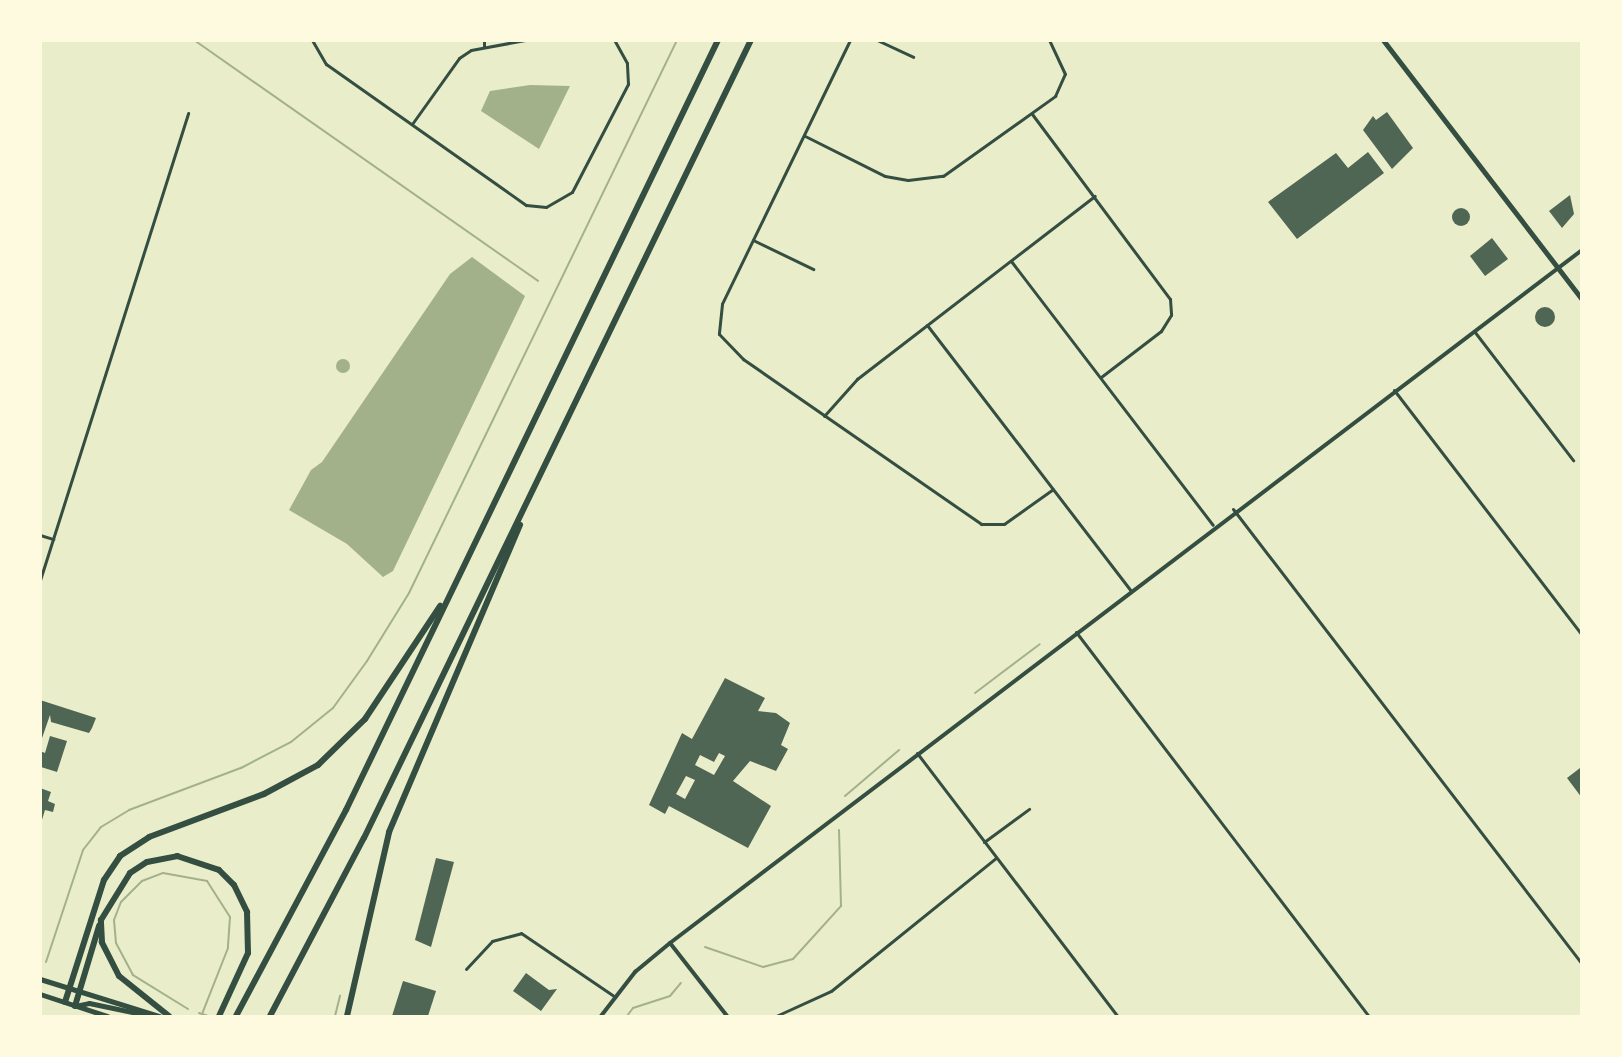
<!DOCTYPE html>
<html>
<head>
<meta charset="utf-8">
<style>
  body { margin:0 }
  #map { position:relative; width:1622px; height:1057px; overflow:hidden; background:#e9edc9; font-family:Overpass,sans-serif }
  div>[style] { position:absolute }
  .water>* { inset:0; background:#a3b18a }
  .round { border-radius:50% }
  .stream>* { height:2px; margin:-1px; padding:0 1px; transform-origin:1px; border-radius:1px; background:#a3b18a }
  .building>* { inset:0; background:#4f6655 }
  .minor>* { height:3px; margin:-1.5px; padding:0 1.5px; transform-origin:1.5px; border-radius:1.5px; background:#344e41 }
  .tertiary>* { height:4px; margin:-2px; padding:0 2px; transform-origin:2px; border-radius:2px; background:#344e41 }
  .primary>* { height:5px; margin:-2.5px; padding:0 2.5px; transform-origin:2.5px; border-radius:2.5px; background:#344e41 }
  .trunk>* { height:5px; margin:-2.5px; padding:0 2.5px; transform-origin:2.5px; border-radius:2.5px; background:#344e41 }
  .motorway>* { height:6px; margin:-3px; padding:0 3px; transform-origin:3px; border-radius:3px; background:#344e41 }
  span { translate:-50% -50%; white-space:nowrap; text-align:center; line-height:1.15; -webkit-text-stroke:4.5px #fefae0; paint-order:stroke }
  .frame { position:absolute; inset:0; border:42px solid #fefae0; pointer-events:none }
</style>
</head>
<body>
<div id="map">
  <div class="water">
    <div style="clip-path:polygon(530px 85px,570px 86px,539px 149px,481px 111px,490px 91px)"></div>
    <div style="clip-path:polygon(472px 257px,525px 296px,393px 571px,383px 577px,347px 544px,289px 510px,311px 470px,322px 462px,450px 274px)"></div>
    <div class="round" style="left:336px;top:359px;width:14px;height:14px"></div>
  </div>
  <div class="stream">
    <div style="left:194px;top:40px;width:420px;rotate:35deg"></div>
    <div style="left:975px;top:693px;width:81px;rotate:-37deg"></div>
    <div style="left:845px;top:796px;width:71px;rotate:-40.4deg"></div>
    <div style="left:705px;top:947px;width:61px;rotate:19deg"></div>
    <div style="left:763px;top:967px;width:31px;rotate:-15deg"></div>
    <div style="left:793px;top:959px;width:72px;rotate:-47.8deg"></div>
    <div style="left:841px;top:906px;width:76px;rotate:-91.5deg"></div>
    <div style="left:46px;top:962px;width:118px;rotate:-71.7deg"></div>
    <div style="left:83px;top:850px;width:29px;rotate:-52deg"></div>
    <div style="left:101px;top:827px;width:33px;rotate:-31deg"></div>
    <div style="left:129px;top:810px;width:120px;rotate:-20.6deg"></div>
    <div style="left:241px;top:768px;width:56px;rotate:-27.5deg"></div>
    <div style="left:291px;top:742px;width:54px;rotate:-39deg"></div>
    <div style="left:333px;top:708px;width:58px;rotate:-54.1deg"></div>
    <div style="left:367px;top:661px;width:80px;rotate:-58.3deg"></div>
    <div style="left:409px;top:593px;width:615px;rotate:-64.14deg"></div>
    <div style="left:188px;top:1009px;width:65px;rotate:-148.3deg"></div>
    <div style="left:133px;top:975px;width:36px;rotate:-118deg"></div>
    <div style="left:116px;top:943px;width:23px;rotate:-95deg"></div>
    <div style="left:114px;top:920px;width:19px;rotate:-69deg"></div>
    <div style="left:121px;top:902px;width:30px;rotate:-45deg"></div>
    <div style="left:142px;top:881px;width:22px;rotate:-21deg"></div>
    <div style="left:163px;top:873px;width:45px;rotate:10.3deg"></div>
    <div style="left:207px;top:881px;width:43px;rotate:57.4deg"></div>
    <div style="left:230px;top:917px;width:31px;rotate:94deg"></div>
    <div style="left:228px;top:948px;width:71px;rotate:111.5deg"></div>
    <div style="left:199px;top:1013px;width:9px;rotate:18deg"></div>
    <div style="left:335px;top:1016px;width:21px;rotate:-76deg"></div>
    <div style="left:627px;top:1016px;width:10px;rotate:-53deg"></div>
    <div style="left:633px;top:1008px;width:39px;rotate:-18deg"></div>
    <div style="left:670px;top:996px;width:17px;rotate:-50deg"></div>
  </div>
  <div class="building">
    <div style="clip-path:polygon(1387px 112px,1413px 148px,1392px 169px,1363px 130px,1373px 116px,1376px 120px)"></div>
    <div style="clip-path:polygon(1368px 152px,1384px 173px,1297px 239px,1268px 202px,1336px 153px,1348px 168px)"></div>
    <div style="clip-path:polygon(1570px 195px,1574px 214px,1562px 228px,1549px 211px)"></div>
    <div class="round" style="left:1452px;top:208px;width:18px;height:18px"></div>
    <div style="clip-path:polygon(1492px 238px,1508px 259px,1485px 276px,1470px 256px)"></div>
    <div class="round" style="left:1535px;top:307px;width:20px;height:20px"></div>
    <div style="clip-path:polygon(evenodd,725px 678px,765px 698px,758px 711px,776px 713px,790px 723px,781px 745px,788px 749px,776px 771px,750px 761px,733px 781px,771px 806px,748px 848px,669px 806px,665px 814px,649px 805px,682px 733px,692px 739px,725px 678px,719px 753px,725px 756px,714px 775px,695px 765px,700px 755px,714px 762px,719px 753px,725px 678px,686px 776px,695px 780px,685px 799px,676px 794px,686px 776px)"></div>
    <div style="clip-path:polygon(40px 700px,96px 718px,92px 728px,89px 733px,51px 722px,50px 715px,40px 744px)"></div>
    <div style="clip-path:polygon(50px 736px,67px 741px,57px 772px,41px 767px,40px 751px,45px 753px)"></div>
    <div style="clip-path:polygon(1580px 768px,1582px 769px,1582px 798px,1567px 778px)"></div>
    <div style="clip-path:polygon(40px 788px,51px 792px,48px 801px,55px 804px,53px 812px,45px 810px,41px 823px)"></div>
    <div style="clip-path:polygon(436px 858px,454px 862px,431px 947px,415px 940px)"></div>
    <div style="clip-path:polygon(526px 973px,549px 990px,557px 989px,541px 1011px,513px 991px)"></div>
    <div style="clip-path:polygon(403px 981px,436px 991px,428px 1016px,392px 1016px)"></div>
  </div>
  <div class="minor">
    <div style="left:312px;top:40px;width:28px;rotate:60deg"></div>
    <div style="left:326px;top:64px;width:245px;rotate:35.2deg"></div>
    <div style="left:526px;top:205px;width:20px;rotate:6deg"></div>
    <div style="left:546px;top:207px;width:30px;rotate:-30deg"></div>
    <div style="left:572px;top:192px;width:122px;rotate:-62.6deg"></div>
    <div style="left:628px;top:84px;width:21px;rotate:-93deg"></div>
    <div style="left:627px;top:63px;width:26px;rotate:-119deg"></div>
    <div style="left:484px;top:40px;width:7px;rotate:90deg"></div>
    <div style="left:850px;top:40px;width:293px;rotate:115.9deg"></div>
    <div style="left:722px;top:304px;width:30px;rotate:96deg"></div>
    <div style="left:719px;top:334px;width:35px;rotate:46deg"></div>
    <div style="left:743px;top:359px;width:290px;rotate:34.7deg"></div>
    <div style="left:981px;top:524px;width:23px"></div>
    <div style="left:1004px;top:524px;width:60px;rotate:-35.5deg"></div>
    <div style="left:877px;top:40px;width:40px;rotate:25deg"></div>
    <div style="left:1032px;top:114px;width:231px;rotate:53.3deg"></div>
    <div style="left:1170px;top:299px;width:16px;rotate:86deg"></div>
    <div style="left:1171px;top:315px;width:19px;rotate:122deg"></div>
    <div style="left:1161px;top:331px;width:76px;rotate:142.5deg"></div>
    <div style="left:412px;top:124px;width:81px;rotate:-54.5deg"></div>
    <div style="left:459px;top:58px;width:14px;rotate:-34deg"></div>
    <div style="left:471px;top:50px;width:55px;rotate:-10.5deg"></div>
    <div style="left:805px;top:136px;width:89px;rotate:26.6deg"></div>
    <div style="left:885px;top:176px;width:23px;rotate:10deg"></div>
    <div style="left:908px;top:180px;width:35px;rotate:-7deg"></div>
    <div style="left:943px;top:176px;width:138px;rotate:-35.5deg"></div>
    <div style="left:1055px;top:96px;width:24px;rotate:-66deg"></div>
    <div style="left:1065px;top:74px;width:38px;rotate:-115deg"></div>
    <div style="left:753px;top:240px;width:67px;rotate:25.8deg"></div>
    <div style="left:1011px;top:261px;width:332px;rotate:52.6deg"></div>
    <div style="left:927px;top:325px;width:334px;rotate:52.5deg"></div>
    <div style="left:1474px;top:331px;width:163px;rotate:52.5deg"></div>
    <div style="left:1394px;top:390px;width:309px;rotate:52.5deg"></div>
    <div style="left:824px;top:416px;width:50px;rotate:-48.3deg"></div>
    <div style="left:857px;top:379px;width:300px;rotate:-37.6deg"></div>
    <div style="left:1233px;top:509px;width:573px;rotate:52.51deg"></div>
    <div style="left:40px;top:535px;width:14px;rotate:17deg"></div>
    <div style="left:40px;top:580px;width:490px;rotate:-72.4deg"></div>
    <div style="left:1076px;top:632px;width:483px;rotate:52.7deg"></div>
    <div style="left:917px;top:753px;width:330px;rotate:52.7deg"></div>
    <div style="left:984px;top:842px;width:56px;rotate:-36.3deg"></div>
    <div style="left:466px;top:969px;width:38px;rotate:-47deg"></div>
    <div style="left:492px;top:941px;width:30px;rotate:-15deg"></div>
    <div style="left:521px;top:933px;width:114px;rotate:34.2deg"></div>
    <div style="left:776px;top:1016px;width:60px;rotate:-24.4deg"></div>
    <div style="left:831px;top:991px;width:212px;rotate:-38.9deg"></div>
  </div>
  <div class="tertiary">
    <div style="left:670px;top:943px;width:93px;rotate:52deg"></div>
    <div style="left:601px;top:1016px;width:56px;rotate:-52.3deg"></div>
    <div style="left:635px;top:972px;width:45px;rotate:-39.6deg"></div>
    <div style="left:670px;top:943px;width:1145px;rotate:-37.23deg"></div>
  </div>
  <div class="primary">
    <div style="left:1383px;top:40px;width:327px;rotate:52.5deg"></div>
  </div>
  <div class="trunk">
    <div style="left:40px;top:979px;width:125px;rotate:17.3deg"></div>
    <div style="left:40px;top:994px;width:71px;rotate:18.2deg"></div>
    <div style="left:75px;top:1006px;width:14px;rotate:-12deg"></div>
    <div style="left:89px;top:1003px;width:63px;rotate:11.8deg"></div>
  </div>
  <div class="motorway">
    <div style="left:65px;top:1002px;width:128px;rotate:-72.3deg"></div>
    <div style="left:104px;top:880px;width:29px;rotate:-56deg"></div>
    <div style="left:120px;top:856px;width:35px;rotate:-33deg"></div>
    <div style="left:149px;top:837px;width:123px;rotate:-20.5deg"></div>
    <div style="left:264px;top:794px;width:61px;rotate:-28.2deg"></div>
    <div style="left:318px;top:765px;width:66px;rotate:-44.4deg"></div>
    <div style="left:365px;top:719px;width:136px;rotate:-56.4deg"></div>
    <div style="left:75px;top:1006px;width:84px;rotate:-73.3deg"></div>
    <div style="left:169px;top:1016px;width:64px;rotate:-141.3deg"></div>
    <div style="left:119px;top:976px;width:38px;rotate:-117deg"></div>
    <div style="left:102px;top:942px;width:22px;rotate:-93deg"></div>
    <div style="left:101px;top:920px;width:55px;rotate:-58.3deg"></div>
    <div style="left:130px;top:873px;width:20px;rotate:-33deg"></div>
    <div style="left:147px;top:862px;width:31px;rotate:-11deg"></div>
    <div style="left:177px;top:856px;width:44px;rotate:18.4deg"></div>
    <div style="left:219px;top:870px;width:21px;rotate:45deg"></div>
    <div style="left:234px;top:885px;width:30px;rotate:64deg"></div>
    <div style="left:247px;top:912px;width:41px;rotate:88.6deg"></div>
    <div style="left:248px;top:953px;width:69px;rotate:114.7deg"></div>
    <div style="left:236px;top:1016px;width:234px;rotate:-61.9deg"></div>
    <div style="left:346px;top:810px;width:855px;rotate:-64.21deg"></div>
    <div style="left:270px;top:1016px;width:201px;rotate:-62.2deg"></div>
    <div style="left:364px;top:838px;width:887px;rotate:-64.13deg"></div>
    <div style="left:347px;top:1016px;width:189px;rotate:-77.1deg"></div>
    <div style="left:389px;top:832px;width:334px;rotate:-66.9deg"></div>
  </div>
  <div class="frame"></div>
</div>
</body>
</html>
